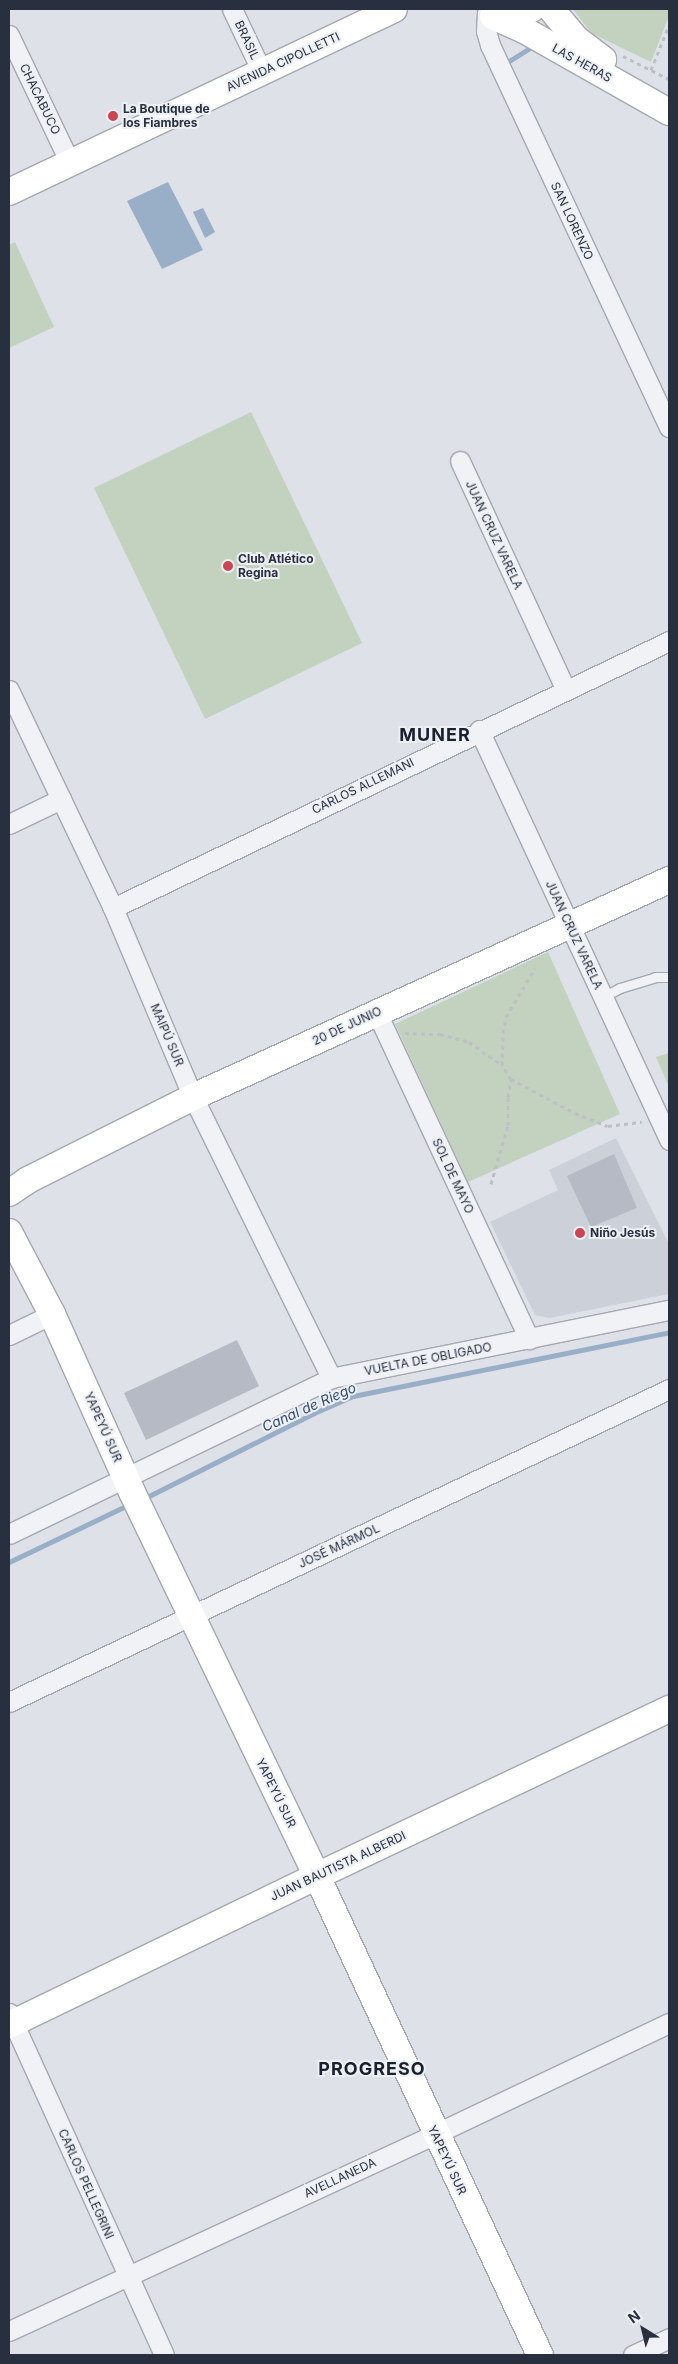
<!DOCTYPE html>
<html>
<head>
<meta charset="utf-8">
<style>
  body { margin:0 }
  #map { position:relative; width:678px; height:2364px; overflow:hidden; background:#dee1e7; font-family:Inter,sans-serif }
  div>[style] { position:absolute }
  .built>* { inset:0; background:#ccd0d9 }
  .green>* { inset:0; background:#c3d1bf }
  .water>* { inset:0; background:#99aec7 }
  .stream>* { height:5px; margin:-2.5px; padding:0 2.5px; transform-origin:2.5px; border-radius:2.5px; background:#99aec7 }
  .building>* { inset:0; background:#b5bac4 }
  .path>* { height:3px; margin-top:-1.5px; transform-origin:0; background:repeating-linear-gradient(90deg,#bdbfc6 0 4px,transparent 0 8px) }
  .roads { filter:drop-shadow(1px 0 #a4a8b1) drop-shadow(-1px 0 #a4a8b1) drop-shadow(0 1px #a4a8b1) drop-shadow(0 -1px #a4a8b1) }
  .lane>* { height:9px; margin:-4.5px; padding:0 4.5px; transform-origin:4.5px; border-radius:4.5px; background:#f1f2f6 }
  .street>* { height:19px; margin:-9.5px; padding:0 9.5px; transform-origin:9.5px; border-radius:9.5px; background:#f1f2f6 }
  .secondary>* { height:26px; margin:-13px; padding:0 13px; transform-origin:13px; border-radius:13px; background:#fff }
  .dots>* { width:14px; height:14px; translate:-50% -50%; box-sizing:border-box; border:2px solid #edf0f5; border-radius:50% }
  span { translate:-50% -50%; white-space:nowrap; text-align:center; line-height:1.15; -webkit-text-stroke:4px #edf0f5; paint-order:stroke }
  .street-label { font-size:12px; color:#282f3e }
  .poi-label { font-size:12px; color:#282f3e; font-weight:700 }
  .left { translate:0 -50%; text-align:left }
  .water-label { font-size:14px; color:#334c71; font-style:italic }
  .district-label { font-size:18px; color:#1a202e; font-weight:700; letter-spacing:1px }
  .frame { position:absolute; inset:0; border:10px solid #282f3e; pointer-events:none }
  .north { position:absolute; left:618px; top:2304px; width:50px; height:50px; -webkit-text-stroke:4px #edf0f5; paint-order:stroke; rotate:324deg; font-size:14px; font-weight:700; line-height:20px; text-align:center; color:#282f3e }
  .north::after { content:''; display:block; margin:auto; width:18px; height:22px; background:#282f3e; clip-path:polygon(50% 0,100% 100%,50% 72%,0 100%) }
</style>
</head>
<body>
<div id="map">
  <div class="built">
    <div style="clip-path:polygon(616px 1138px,669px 1244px,669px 1294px,549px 1318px,535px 1315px,490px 1222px,558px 1190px,549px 1170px)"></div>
  </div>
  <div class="green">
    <div style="clip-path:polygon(573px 9px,669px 9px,669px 16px,651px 62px,591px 33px)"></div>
    <div style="clip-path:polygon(15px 242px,54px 327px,9px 348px,9px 245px)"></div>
    <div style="clip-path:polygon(251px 412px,362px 643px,205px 719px,94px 488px)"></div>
    <div style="clip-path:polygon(548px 952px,620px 1114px,468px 1182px,395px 1024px)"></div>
    <div style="clip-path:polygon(669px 1053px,669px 1087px,656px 1057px)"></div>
  </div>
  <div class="water">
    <div style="clip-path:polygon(168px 182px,203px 250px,162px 269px,127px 201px)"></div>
    <div style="clip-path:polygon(203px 208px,215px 232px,205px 238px,193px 212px)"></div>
  </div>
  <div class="stream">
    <div style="left:509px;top:61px;width:25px;rotate:-32deg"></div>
    <div style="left:143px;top:1499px;width:191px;rotate:-26.7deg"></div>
    <div style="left:314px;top:1413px;width:43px;rotate:-23.6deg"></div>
    <div style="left:353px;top:1396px;width:322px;rotate:-11.4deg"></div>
    <div style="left:9px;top:1562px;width:134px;rotate:-25.6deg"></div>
  </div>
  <div class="building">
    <div style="clip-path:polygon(614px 1154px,637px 1208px,591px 1227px,567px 1176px)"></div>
    <div style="clip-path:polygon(237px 1340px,259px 1386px,146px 1440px,124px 1393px)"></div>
  </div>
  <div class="path">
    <div style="left:623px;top:56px;width:51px;rotate:26.6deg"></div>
    <div style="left:651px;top:70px;width:48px;rotate:-68.2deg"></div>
    <div style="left:405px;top:1033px;width:35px;rotate:2deg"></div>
    <div style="left:440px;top:1034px;width:30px;rotate:15deg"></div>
    <div style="left:469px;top:1042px;width:40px;rotate:34.9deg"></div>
    <div style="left:502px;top:1065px;width:32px;rotate:-88deg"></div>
    <div style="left:503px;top:1033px;width:16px;rotate:-79deg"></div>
    <div style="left:506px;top:1017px;width:57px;rotate:-59.4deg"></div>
    <div style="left:511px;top:1079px;width:72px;rotate:28deg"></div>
    <div style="left:575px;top:1113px;width:35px;rotate:22deg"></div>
    <div style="left:608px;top:1126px;width:34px;rotate:-7deg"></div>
    <div style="left:491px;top:1184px;width:61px;rotate:-73.9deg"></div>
    <div style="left:508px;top:1125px;width:28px;rotate:-90deg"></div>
    <div style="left:508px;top:1097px;width:18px;rotate:-81deg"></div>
    <div style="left:511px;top:1079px;width:17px;rotate:-123deg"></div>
  </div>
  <div class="roads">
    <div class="lane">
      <div style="left:603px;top:997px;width:19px;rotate:-28deg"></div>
      <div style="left:620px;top:988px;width:37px;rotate:-17deg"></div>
      <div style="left:655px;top:977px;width:14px"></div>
    </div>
    <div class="street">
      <div style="left:232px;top:9px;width:70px;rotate:64.5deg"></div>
      <div style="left:487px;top:12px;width:19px;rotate:93deg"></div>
      <div style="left:486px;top:31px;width:15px;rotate:74deg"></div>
      <div style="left:490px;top:45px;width:422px;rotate:64.9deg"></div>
      <div style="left:9px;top:35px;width:142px;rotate:64.5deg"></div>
      <div style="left:460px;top:461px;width:252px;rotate:65.2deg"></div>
      <div style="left:9px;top:690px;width:242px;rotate:64.5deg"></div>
      <div style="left:113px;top:908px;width:205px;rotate:67.1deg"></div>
      <div style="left:193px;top:1097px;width:313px;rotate:63.8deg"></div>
      <div style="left:479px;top:730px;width:452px;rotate:65.1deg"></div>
      <div style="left:9px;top:824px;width:58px;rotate:-25.7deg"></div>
      <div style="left:113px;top:908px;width:617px;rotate:-25.65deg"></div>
      <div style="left:377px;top:1013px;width:360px;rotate:65deg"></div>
      <div style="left:9px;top:1335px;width:48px;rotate:-26deg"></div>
      <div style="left:9px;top:1534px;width:358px;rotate:-25.8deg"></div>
      <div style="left:331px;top:1378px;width:345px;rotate:-11.4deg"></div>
      <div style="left:9px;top:1702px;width:730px;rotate:-25.37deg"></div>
      <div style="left:9px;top:2013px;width:375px;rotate:65.6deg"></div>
      <div style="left:9px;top:2331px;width:469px;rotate:-24.8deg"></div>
      <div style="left:435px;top:2134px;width:259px;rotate:-25.4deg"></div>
      <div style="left:633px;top:2355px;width:40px;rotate:-25deg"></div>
    </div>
    <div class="secondary">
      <div style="left:551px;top:9px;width:39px;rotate:50deg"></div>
      <div style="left:576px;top:39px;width:34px;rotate:37deg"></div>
      <div style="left:493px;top:16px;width:20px;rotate:9deg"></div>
      <div style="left:513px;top:19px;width:21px;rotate:-28deg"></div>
      <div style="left:495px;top:17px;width:32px;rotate:24deg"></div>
      <div style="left:524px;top:30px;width:167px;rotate:29.5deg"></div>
      <div style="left:9px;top:192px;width:426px;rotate:-25.4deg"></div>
      <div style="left:9px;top:1193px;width:23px;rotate:-34deg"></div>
      <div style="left:28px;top:1180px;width:185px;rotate:-26.7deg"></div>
      <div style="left:193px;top:1097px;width:523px;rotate:-24.51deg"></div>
      <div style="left:9px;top:1232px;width:93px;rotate:62.3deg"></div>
      <div style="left:52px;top:1314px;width:195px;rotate:65.8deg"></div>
      <div style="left:132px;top:1492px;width:426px;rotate:64.3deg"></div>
      <div style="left:317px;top:1876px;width:528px;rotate:65.04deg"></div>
      <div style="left:9px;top:2025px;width:342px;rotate:-25.8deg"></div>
      <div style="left:317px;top:1876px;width:390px;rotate:-25.4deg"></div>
    </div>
  </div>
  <div class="dots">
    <div style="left:113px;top:116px;background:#cb4553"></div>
    <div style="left:228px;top:566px;background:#cb4553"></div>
    <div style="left:580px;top:1233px;background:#cb4553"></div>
  </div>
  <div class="street-label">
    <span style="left:247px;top:40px;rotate:65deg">BRASIL</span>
    <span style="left:283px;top:62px;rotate:-25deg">AVENIDA CIPOLLETTI</span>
    <span style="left:582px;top:63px;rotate:29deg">LAS HERAS</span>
    <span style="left:40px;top:99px;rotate:64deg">CHACABUCO</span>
    <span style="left:572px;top:221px;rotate:65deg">SAN LORENZO</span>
    <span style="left:494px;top:535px;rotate:65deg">JUAN CRUZ VARELA</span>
    <span style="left:363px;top:786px;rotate:-26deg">CARLOS ALLEMANI</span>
    <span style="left:574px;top:935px;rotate:65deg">JUAN CRUZ VARELA</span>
    <span style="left:347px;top:1026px;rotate:-25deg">20 DE JUNIO</span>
    <span style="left:167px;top:1035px;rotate:67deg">MAIPÚ SUR</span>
    <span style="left:453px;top:1176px;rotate:65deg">SOL DE MAYO</span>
    <span style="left:428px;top:1359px;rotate:-11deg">VUELTA DE OBLIGADO</span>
    <span style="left:103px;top:1427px;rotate:66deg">YAPEYÚ SUR</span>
    <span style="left:339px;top:1546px;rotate:-25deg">JOSÉ MÁRMOL</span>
    <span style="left:276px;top:1793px;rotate:64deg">YAPEYÚ SUR</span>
    <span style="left:338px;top:1866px;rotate:-25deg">JUAN BAUTISTA ALBERDI</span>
    <span style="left:447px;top:2160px;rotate:65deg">YAPEYÚ SUR</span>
    <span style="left:340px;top:2178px;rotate:-25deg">AVELLANEDA</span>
    <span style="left:86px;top:2184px;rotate:66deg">CARLOS PELLEGRINI</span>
  </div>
  <div class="poi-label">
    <span class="left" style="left:123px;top:116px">La Boutique de<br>los Fiambres</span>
    <span class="left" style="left:238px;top:566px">Club Atlético<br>Regina</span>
    <span class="left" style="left:590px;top:1233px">Niño Jesús</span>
  </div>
  <div class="water-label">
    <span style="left:309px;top:1407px;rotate:-24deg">Canal de Riego</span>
  </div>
  <div class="district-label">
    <span style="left:435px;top:735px">MUNER</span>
    <span style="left:372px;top:2069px">PROGRESO</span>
  </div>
  <div class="frame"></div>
  <div class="north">N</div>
</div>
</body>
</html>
